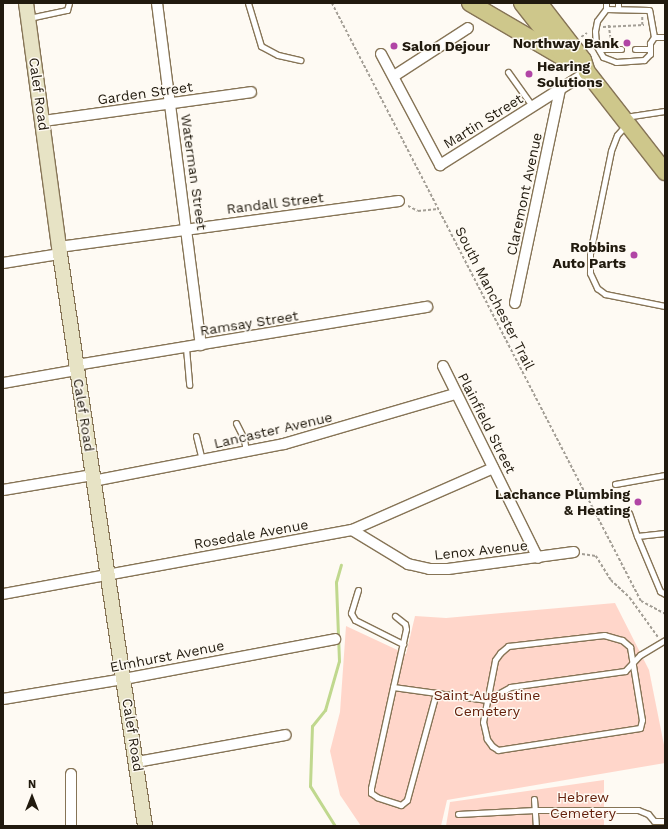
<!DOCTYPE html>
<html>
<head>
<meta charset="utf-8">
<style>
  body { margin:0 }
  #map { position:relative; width:668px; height:829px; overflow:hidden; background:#fefaf3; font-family:"Work Sans",sans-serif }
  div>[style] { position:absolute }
  .green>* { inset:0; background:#ffd6ca }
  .stream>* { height:3px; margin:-1.5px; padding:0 1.5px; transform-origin:1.5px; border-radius:1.5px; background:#c0d88e }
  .path>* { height:1.5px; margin-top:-0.75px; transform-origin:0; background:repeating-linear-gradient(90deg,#a39e95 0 3px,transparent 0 5px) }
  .roads { filter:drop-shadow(1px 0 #867456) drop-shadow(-1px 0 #867456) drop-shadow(0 1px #867456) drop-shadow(0 -1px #867456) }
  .lane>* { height:5px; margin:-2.5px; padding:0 2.5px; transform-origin:2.5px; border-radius:2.5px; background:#fff }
  .street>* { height:10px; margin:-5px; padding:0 5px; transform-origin:5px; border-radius:5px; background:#fff }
  .secondary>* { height:14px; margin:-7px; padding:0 7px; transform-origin:7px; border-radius:7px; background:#e7e3c5 }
  .primary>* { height:16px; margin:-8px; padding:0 8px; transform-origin:8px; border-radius:8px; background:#cec78b }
  .dots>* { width:11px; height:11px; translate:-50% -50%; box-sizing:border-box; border:2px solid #fefaf3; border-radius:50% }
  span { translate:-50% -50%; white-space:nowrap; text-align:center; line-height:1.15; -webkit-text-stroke:3px #fefaf3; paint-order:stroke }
  .poi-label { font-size:14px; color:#211a0e; font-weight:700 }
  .right { translate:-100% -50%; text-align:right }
  .left { translate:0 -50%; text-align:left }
  .street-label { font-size:14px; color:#211a0e }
  .park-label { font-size:14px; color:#64200b }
  .frame { position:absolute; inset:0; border:4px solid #211a0e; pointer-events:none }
  .north { position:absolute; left:12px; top:777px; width:40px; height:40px; -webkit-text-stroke:3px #fefaf3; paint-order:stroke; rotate:0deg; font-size:11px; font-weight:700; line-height:16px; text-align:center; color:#211a0e }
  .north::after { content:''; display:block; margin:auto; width:14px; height:18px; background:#211a0e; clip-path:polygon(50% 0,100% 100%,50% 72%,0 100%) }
</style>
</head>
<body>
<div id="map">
  <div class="green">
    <div style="clip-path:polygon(615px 603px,649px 670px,665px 750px,665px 763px,447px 800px,441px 826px,361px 826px,340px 795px,330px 751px,340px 712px,346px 626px,406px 654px,415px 616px,446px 618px)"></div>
    <div style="clip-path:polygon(604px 780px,604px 826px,446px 826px,450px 802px)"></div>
  </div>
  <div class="stream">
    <div style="left:335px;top:826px;width:47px;rotate:-122deg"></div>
    <div style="left:310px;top:786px;width:60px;rotate:-88.1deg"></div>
    <div style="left:312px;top:726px;width:21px;rotate:-51deg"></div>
    <div style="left:325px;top:710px;width:51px;rotate:-74.1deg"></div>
    <div style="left:339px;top:661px;width:79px;rotate:-92.2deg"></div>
    <div style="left:336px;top:582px;width:18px;rotate:-74deg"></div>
  </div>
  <div class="path">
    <div style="left:332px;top:3px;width:673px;rotate:62.67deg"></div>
    <div style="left:641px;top:601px;width:27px;rotate:28deg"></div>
    <div style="left:609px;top:25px;width:16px;rotate:83deg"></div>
    <div style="left:611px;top:41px;width:3px"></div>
    <div style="left:642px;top:25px;width:8px;rotate:-90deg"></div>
    <div style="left:603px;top:27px;width:41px;rotate:-2.8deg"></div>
    <div style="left:581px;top:37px;width:7px;rotate:-34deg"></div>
    <div style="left:408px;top:206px;width:11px;rotate:27deg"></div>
    <div style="left:418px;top:211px;width:20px;rotate:-6deg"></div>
    <div style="left:582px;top:554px;width:14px;rotate:8deg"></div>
    <div style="left:596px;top:556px;width:28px;rotate:58deg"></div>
    <div style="left:611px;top:580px;width:26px;rotate:43deg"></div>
    <div style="left:630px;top:598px;width:48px;rotate:54.3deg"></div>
  </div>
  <div class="roads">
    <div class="lane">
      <div style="left:248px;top:3px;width:45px;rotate:73.2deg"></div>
      <div style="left:261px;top:46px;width:19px;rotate:28deg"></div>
      <div style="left:278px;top:55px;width:23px;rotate:13deg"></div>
      <div style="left:606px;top:3px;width:6px;rotate:90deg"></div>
      <div style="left:606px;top:9px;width:15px;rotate:127deg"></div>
      <div style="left:597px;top:21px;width:10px;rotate:101deg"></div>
      <div style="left:595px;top:31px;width:14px;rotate:86deg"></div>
      <div style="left:596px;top:45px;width:14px;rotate:60deg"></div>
      <div style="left:603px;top:57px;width:14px;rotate:21deg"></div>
      <div style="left:616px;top:62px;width:28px;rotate:-4deg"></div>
      <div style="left:644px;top:60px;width:8px;rotate:-45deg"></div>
      <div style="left:650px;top:54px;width:11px;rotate:-90deg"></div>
      <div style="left:650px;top:43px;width:7px;rotate:-56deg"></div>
      <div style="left:654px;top:37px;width:27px;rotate:-100deg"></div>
      <div style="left:649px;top:10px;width:43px;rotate:-178.7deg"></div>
      <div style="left:618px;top:3px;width:6px;rotate:90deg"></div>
      <div style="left:29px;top:18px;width:39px;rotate:-12deg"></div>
      <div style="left:67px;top:10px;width:7px;rotate:-74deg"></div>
      <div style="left:654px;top:37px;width:11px"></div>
      <div style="left:599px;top:49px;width:22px"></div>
      <div style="left:635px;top:49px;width:15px"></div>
      <div style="left:508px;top:72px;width:43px;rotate:54.5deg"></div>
      <div style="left:625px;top:117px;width:40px;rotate:-8.5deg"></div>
      <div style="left:626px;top:125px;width:13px;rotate:132deg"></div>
      <div style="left:617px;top:135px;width:17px;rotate:111deg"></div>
      <div style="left:611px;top:151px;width:104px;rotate:101.6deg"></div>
      <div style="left:590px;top:253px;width:20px;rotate:90deg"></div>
      <div style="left:590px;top:273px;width:17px;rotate:65deg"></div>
      <div style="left:597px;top:288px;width:10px;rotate:37deg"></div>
      <div style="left:605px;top:294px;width:61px;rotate:11.3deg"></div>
      <div style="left:186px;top:348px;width:37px;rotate:85deg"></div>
      <div style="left:236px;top:423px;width:18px;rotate:63deg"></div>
      <div style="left:244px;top:439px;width:13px;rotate:81deg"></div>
      <div style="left:196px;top:436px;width:25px;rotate:76deg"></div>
      <div style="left:615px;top:484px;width:51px;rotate:-10.2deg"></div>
      <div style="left:629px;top:513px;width:24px;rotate:71deg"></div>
      <div style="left:665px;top:533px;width:28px;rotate:174deg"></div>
      <div style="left:637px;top:536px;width:60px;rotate:67.3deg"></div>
      <div style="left:660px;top:591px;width:6px;rotate:31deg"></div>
      <div style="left:358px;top:590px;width:24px;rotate:107deg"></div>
      <div style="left:351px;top:613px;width:8px;rotate:60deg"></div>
      <div style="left:355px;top:620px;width:54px;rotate:26.6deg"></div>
      <div style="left:604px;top:635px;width:19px;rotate:16deg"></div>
      <div style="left:622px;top:640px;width:11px;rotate:41deg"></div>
      <div style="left:630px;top:647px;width:74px;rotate:80.7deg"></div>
      <div style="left:642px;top:720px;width:8px;rotate:104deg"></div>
      <div style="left:640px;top:728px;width:144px;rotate:171.2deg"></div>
      <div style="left:498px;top:750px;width:7px;rotate:-146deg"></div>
      <div style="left:492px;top:746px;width:9px;rotate:-126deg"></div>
      <div style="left:487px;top:739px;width:17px;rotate:-103deg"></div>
      <div style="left:483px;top:722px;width:63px;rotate:-79deg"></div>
      <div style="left:495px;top:660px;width:9px;rotate:-54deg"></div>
      <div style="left:500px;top:653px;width:11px;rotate:-41deg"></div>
      <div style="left:508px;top:646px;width:97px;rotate:-6.5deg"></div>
      <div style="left:393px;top:687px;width:59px;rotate:-77.4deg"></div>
      <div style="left:406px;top:629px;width:5px;rotate:-101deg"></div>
      <div style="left:405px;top:624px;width:13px;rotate:-141deg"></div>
      <div style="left:436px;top:693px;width:111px;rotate:105.2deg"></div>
      <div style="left:407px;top:800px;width:8px;rotate:140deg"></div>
      <div style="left:401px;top:805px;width:25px;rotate:-162deg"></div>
      <div style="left:377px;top:797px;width:7px;rotate:-146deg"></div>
      <div style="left:371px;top:793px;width:5px;rotate:-90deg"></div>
      <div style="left:371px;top:788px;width:103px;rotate:-77.7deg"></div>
      <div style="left:393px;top:687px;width:95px;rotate:7.9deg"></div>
      <div style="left:487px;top:700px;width:26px;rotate:-29deg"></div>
      <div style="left:510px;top:687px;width:116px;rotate:-7.9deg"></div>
      <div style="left:625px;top:671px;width:22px;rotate:-47deg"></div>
      <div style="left:640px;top:655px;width:29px;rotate:-31deg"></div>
      <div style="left:534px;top:799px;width:27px;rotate:86deg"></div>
      <div style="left:458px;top:814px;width:77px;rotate:-3deg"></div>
      <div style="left:535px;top:810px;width:103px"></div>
      <div style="left:638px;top:810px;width:11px;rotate:22deg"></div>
      <div style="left:648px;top:814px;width:9px;rotate:49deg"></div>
      <div style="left:654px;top:821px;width:11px"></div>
    </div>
    <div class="street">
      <div style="left:157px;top:3px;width:345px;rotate:82.7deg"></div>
      <div style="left:381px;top:54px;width:126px;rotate:62deg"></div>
      <div style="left:440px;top:165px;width:174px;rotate:-32.3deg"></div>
      <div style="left:394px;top:76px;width:88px;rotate:-33deg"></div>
      <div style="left:43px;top:121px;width:210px;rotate:-7.9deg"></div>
      <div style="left:59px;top:247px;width:343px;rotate:-7.7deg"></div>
      <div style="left:3px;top:263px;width:58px;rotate:-9deg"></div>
      <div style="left:515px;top:303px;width:218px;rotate:-78.1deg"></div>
      <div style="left:76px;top:365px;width:356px;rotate:-9.4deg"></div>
      <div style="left:443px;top:366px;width:214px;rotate:63.7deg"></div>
      <div style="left:3px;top:383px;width:75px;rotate:-10deg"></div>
      <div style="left:93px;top:481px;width:195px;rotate:-11deg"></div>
      <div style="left:284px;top:444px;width:178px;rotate:-16.3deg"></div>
      <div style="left:3px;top:490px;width:91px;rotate:-9.5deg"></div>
      <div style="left:352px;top:530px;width:66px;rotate:31.3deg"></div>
      <div style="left:408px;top:564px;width:22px;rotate:13deg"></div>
      <div style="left:429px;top:569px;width:19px"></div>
      <div style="left:448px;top:569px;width:127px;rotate:-7.7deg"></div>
      <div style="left:3px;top:594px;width:355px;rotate:-10.4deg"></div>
      <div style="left:352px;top:530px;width:154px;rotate:-23.7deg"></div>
      <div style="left:3px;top:699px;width:123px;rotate:-9.4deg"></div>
      <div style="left:124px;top:679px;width:215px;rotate:-10.7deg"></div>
      <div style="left:137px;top:762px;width:151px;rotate:-10.3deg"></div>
      <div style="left:71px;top:774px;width:52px;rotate:90deg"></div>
    </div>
    <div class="secondary">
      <div style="left:26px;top:3px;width:253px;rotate:82.3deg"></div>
      <div style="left:60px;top:254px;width:578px;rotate:81.55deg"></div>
    </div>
    <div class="primary">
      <div style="left:470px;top:3px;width:111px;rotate:30.3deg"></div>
      <div style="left:522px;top:3px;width:65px;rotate:51.9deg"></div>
      <div style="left:539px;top:3px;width:72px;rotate:52.3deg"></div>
      <div style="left:583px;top:60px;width:13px;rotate:72deg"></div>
      <div style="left:587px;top:72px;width:127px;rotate:52deg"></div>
    </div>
  </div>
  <div class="dots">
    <div style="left:627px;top:43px;background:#b145a5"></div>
    <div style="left:394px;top:46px;background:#b145a5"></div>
    <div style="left:529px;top:74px;background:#b145a5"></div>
    <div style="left:634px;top:255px;background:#b145a5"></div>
    <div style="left:638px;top:502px;background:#b145a5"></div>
  </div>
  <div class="poi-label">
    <span class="right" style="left:619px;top:43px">Northway Bank</span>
    <span class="left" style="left:402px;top:46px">Salon Dejour</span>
    <span class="left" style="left:537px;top:74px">Hearing<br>Solutions</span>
    <span class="right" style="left:626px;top:255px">Robbins<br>Auto Parts</span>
    <span class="right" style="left:630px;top:502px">Lachance Plumbing<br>&amp; Heating</span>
  </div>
  <div class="street-label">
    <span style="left:145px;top:93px;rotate:-8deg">Garden Street</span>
    <span style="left:39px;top:94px;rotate:82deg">Calef Road</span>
    <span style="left:483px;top:121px;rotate:-32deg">Martin Street</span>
    <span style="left:194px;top:172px;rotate:82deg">Waterman Street</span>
    <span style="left:524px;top:194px;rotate:-78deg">Claremont Avenue</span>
    <span style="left:275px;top:203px;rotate:-7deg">Randall Street</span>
    <span style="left:495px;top:298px;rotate:63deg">South Manchester Trail</span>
    <span style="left:249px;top:323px;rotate:-9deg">Ramsay Street</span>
    <span style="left:84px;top:415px;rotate:81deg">Calef Road</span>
    <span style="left:487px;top:423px;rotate:63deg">Plainfield Street</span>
    <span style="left:273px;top:430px;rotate:-13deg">Lancaster Avenue</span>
    <span style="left:251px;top:534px;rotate:-10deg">Rosedale Avenue</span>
    <span style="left:481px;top:550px;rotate:-6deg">Lenox Avenue</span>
    <span style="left:167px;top:656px;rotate:-11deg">Elmhurst Avenue</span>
    <span style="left:133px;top:735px;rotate:81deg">Calef Road</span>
  </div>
  <div class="park-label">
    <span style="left:487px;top:703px">Saint Augustine<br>Cemetery</span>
    <span style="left:583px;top:805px">Hebrew<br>Cemetery</span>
  </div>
  <div class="frame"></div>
  <div class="north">N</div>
</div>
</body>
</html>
